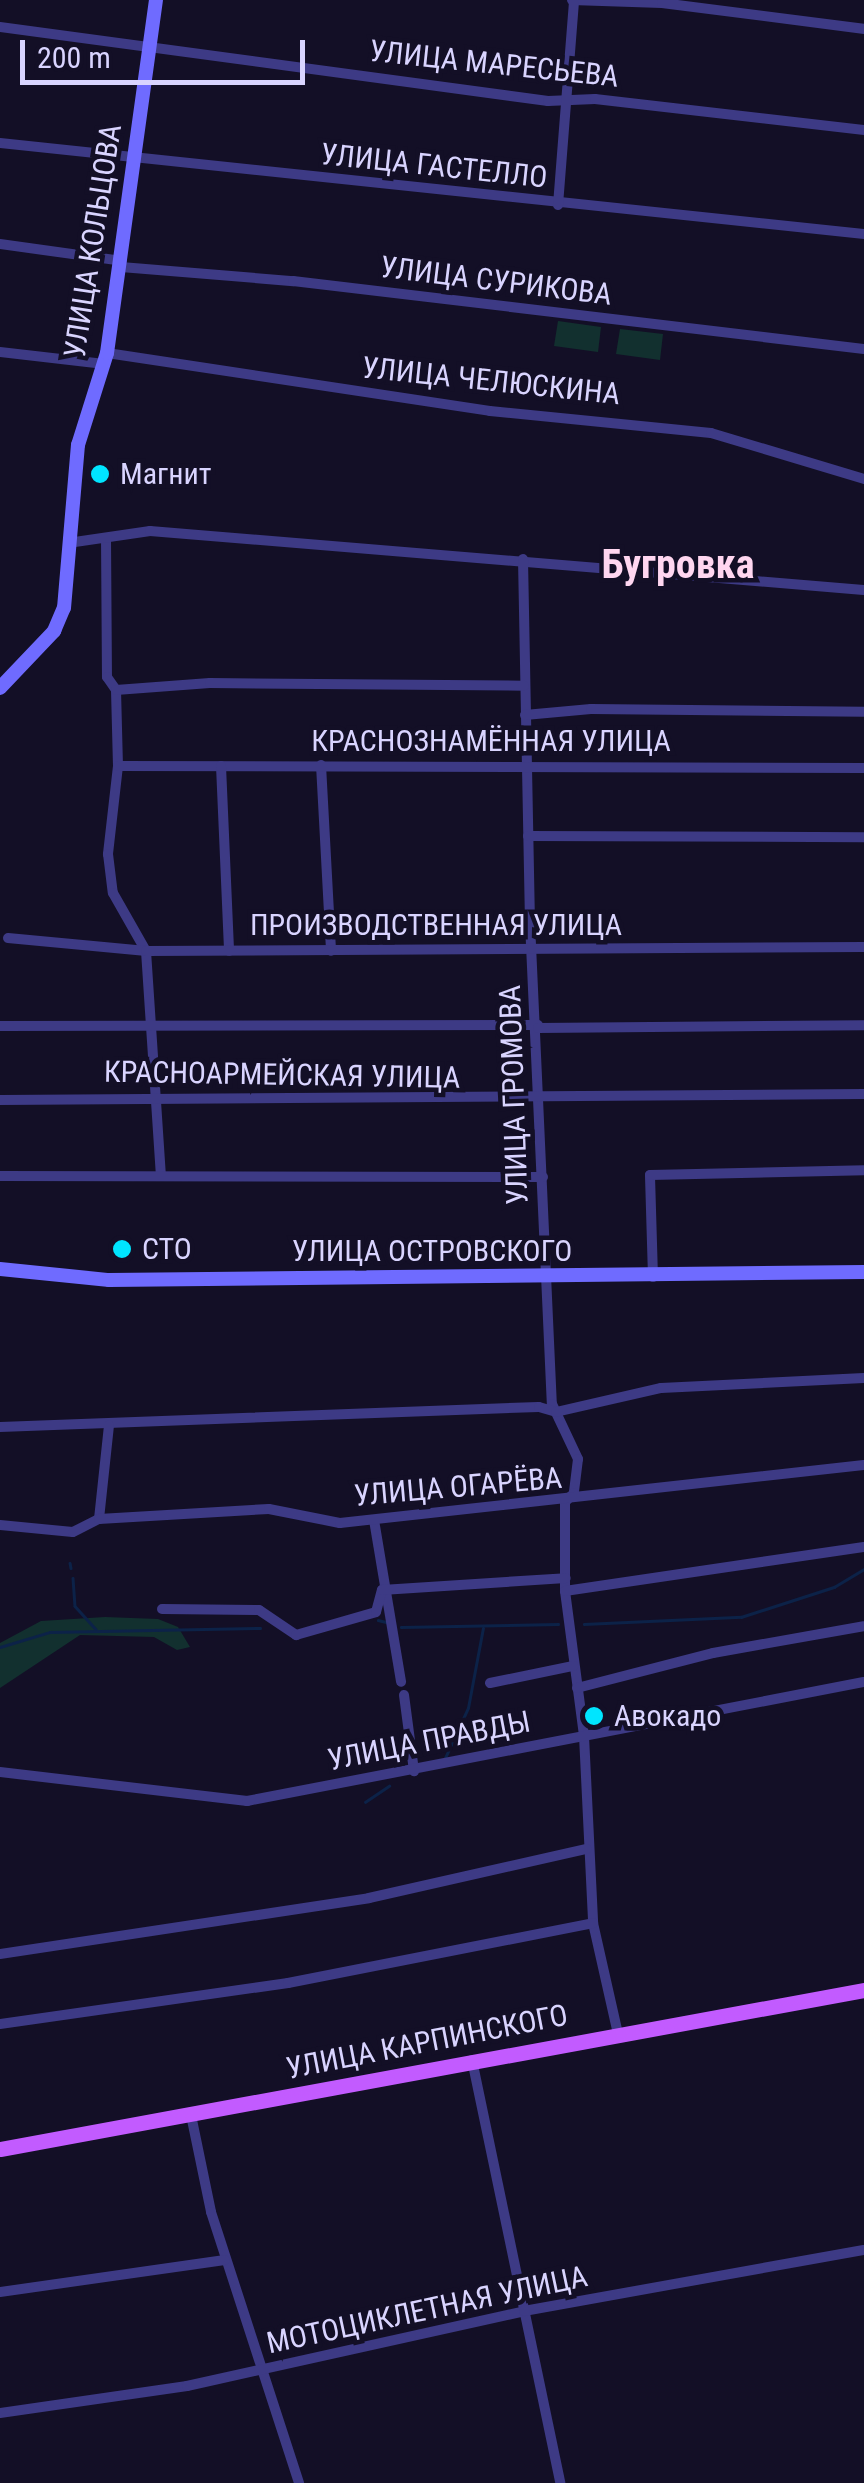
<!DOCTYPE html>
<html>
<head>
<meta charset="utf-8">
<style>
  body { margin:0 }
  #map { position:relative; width:864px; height:2483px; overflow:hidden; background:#130f26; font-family:"Roboto Condensed",sans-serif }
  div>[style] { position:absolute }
  .green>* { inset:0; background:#12302f }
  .stream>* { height:2.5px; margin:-1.25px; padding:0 1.25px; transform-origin:1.25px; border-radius:1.25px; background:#0c2248 }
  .street>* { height:10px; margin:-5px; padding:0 5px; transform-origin:5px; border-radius:5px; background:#3d3a85 }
  .secondary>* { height:14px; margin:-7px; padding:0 7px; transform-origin:7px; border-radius:7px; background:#6f6bff }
  .primary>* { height:15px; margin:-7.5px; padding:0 7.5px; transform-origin:7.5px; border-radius:7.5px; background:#c25bff }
  .dots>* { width:28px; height:28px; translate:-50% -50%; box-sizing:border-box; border:5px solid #130f26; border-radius:50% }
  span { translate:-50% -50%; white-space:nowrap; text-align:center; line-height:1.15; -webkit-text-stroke:9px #130f26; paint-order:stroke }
  .street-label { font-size:30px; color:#d9d4ff }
  .poi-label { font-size:30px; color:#d9d4ff }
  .left { translate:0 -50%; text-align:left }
  .district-label { font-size:40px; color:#ffd6f0; font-weight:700 }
  .scale { position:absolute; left:20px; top:40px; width:285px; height:45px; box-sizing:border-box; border:5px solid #d9d4ff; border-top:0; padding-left:12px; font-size:30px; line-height:35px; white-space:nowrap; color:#d9d4ff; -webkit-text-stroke:8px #130f26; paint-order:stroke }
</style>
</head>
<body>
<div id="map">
  <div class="green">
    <div style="clip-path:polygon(558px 321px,601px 327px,598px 352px,554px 346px)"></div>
    <div style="clip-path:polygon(620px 329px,663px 334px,660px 360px,616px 354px)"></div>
    <div style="clip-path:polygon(105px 1617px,158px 1619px,178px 1627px,190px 1647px,177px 1650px,154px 1637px,80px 1635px,0 1688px,0 1643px,41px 1621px)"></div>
  </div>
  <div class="stream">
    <div style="left:70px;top:1563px;width:5px;rotate:79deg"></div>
    <div style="left:73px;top:1578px;width:28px;rotate:86deg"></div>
    <div style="left:75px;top:1606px;width:31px;rotate:48deg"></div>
    <div style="left:378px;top:1620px;width:8px;rotate:14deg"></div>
    <div style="left:584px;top:1624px;width:157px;rotate:-2.6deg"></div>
    <div style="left:741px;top:1617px;width:98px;rotate:-17.9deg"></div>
    <div style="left:834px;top:1587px;width:35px;rotate:-31deg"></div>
    <div style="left:401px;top:1627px;width:157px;rotate:-1.1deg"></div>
    <div style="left:0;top:1647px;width:52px;rotate:-16.7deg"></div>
    <div style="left:50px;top:1632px;width:210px;rotate:-1.1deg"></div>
    <div style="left:445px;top:1758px;width:55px;rotate:-65.3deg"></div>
    <div style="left:468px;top:1708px;width:81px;rotate:-79.4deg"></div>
    <div style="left:365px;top:1802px;width:29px;rotate:-34deg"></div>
  </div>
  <div class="street">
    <div style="left:572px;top:0;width:90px;rotate:1.9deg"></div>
    <div style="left:662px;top:3px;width:204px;rotate:7.3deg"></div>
    <div style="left:0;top:27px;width:553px;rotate:7.69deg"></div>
    <div style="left:548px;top:101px;width:47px;rotate:-2.4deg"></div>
    <div style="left:595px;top:99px;width:271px;rotate:6.6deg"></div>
    <div style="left:0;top:143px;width:869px;rotate:6.01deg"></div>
    <div style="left:558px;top:205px;width:206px;rotate:-85.5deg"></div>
    <div style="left:0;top:244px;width:123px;rotate:7.9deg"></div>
    <div style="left:121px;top:267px;width:173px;rotate:4.7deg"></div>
    <div style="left:293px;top:281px;width:575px;rotate:6.79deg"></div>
    <div style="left:0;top:352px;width:105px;rotate:6.6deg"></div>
    <div style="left:107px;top:353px;width:387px;rotate:8.6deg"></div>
    <div style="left:490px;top:411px;width:222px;rotate:5.7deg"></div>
    <div style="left:711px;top:433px;width:160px;rotate:16.7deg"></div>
    <div style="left:106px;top:538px;width:139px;rotate:89.6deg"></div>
    <div style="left:107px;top:677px;width:16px;rotate:55deg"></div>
    <div style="left:116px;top:690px;width:76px;rotate:88.5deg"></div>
    <div style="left:118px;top:766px;width:89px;rotate:96.5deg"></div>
    <div style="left:108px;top:854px;width:39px;rotate:83deg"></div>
    <div style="left:113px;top:893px;width:67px;rotate:60.4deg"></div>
    <div style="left:146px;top:951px;width:224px;rotate:86.2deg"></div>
    <div style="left:68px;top:543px;width:83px;rotate:-8.3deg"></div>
    <div style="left:150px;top:531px;width:716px;rotate:4.72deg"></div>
    <div style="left:523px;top:559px;width:364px;rotate:88.9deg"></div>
    <div style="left:530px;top:923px;width:482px;rotate:87.4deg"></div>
    <div style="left:552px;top:1404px;width:61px;rotate:64.7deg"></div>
    <div style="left:578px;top:1459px;width:34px;rotate:97deg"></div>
    <div style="left:574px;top:1493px;width:13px;rotate:135deg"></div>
    <div style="left:565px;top:1502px;width:89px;rotate:90deg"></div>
    <div style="left:565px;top:1591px;width:146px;rotate:82.5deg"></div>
    <div style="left:584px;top:1736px;width:187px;rotate:87.2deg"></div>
    <div style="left:593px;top:1923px;width:114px;rotate:77.3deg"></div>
    <div style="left:116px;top:690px;width:94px;rotate:-4.3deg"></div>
    <div style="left:210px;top:683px;width:314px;rotate:0.5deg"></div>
    <div style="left:525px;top:715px;width:66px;rotate:-5.2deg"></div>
    <div style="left:591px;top:709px;width:273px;rotate:0.6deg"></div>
    <div style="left:321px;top:765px;width:186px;rotate:86.9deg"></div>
    <div style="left:118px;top:766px;width:746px;rotate:0.15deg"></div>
    <div style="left:221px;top:766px;width:185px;rotate:87.5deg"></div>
    <div style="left:528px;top:836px;width:336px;rotate:0.2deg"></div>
    <div style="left:8px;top:938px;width:139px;rotate:5.4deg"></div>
    <div style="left:146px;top:951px;width:718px;rotate:-0.32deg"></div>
    <div style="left:0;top:1026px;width:538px;rotate:-0.11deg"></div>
    <div style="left:538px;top:1028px;width:326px;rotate:-0.5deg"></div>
    <div style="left:0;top:1100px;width:864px;rotate:-0.4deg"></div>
    <div style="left:0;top:1176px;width:543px;rotate:0.11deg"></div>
    <div style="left:653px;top:1277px;width:102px;rotate:-91.7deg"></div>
    <div style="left:650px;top:1175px;width:214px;rotate:-1.3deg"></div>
    <div style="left:0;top:1427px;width:539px;rotate:-2.13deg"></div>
    <div style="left:539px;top:1407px;width:18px;rotate:16deg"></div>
    <div style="left:556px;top:1412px;width:108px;rotate:-12.9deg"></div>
    <div style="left:661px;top:1388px;width:203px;rotate:-2.8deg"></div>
    <div style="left:99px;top:1519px;width:94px;rotate:-83.9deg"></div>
    <div style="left:374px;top:1520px;width:164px;rotate:80.5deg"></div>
    <div style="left:0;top:1525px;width:73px;rotate:5.5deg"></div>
    <div style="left:73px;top:1532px;width:29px;rotate:-27deg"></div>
    <div style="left:99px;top:1519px;width:170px;rotate:-3.4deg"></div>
    <div style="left:269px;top:1509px;width:72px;rotate:11.2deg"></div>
    <div style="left:340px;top:1523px;width:527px;rotate:-6.32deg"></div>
    <div style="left:565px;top:1591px;width:302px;rotate:-8.4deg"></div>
    <div style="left:162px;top:1609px;width:97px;rotate:0.6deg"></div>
    <div style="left:259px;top:1610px;width:45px;rotate:34deg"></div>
    <div style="left:296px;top:1635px;width:83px;rotate:-16deg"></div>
    <div style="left:376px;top:1612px;width:23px;rotate:-75deg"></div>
    <div style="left:382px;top:1590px;width:184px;rotate:-3.7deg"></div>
    <div style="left:490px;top:1683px;width:85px;rotate:-11.6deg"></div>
    <div style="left:577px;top:1688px;width:140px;rotate:-14.4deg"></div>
    <div style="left:713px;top:1653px;width:153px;rotate:-10.1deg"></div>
    <div style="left:404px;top:1695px;width:77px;rotate:82.5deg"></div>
    <div style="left:0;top:1772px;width:249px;rotate:6.7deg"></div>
    <div style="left:247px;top:1801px;width:628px;rotate:-10.92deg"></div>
    <div style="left:0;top:1954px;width:373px;rotate:-8.6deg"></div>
    <div style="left:369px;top:1898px;width:223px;rotate:-12.7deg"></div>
    <div style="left:0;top:2024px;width:291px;rotate:-8.1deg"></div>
    <div style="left:288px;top:1983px;width:311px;rotate:-11.1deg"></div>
    <div style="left:472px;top:2060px;width:432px;rotate:78.2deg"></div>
    <div style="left:191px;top:2115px;width:99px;rotate:78.3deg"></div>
    <div style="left:211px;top:2212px;width:285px;rotate:72deg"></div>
    <div style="left:0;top:2292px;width:227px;rotate:-8.1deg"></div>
    <div style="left:0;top:2413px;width:189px;rotate:-8.2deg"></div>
    <div style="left:187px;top:2386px;width:345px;rotate:-12.5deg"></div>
    <div style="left:524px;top:2311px;width:345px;rotate:-10.2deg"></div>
  </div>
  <div class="secondary">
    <div style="left:0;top:688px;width:79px;rotate:-46.5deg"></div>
    <div style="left:54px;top:631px;width:25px;rotate:-67deg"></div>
    <div style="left:64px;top:608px;width:164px;rotate:-85.1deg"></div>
    <div style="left:78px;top:445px;width:96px;rotate:-72.5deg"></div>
    <div style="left:107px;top:353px;width:356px;rotate:-82.1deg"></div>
    <div style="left:0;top:1269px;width:110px;rotate:5.8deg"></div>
    <div style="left:109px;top:1280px;width:755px;rotate:-0.61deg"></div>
  </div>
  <div class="primary">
    <div style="left:0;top:2149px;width:879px;rotate:-10.43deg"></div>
  </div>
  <div class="dots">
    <div style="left:100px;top:474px;background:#00e5ff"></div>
    <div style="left:122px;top:1249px;background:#00e5ff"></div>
    <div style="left:594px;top:1716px;background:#00e5ff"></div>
  </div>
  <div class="street-label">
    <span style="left:494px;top:64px;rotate:6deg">УЛИЦА МАРЕСЬЕВА</span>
    <span style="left:434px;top:166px;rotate:6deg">УЛИЦА ГАСТЕЛЛО</span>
    <span style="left:93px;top:241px;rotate:-81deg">УЛИЦА КОЛЬЦОВА</span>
    <span style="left:496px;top:281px;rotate:7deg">УЛИЦА СУРИКОВА</span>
    <span style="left:491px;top:381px;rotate:6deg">УЛИЦА ЧЕЛЮСКИНА</span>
    <span style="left:491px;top:741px">КРАСНОЗНАМЁННАЯ УЛИЦА</span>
    <span style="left:436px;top:925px">ПРОИЗВОДСТВЕННАЯ УЛИЦА</span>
    <span style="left:282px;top:1075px;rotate:1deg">КРАСНОАРМЕЙСКАЯ УЛИЦА</span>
    <span style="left:514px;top:1095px;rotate:-92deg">УЛИЦА ГРОМОВА</span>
    <span style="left:432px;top:1251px">УЛИЦА ОСТРОВСКОГО</span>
    <span style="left:458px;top:1487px;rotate:-5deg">УЛИЦА ОГАРЁВА</span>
    <span style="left:429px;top:1741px;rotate:-11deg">УЛИЦА ПРАВДЫ</span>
    <span style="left:427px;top:2042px;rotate:-11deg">УЛИЦА КАРПИНСКОГО</span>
    <span style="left:427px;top:2310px;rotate:-12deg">МОТОЦИКЛЕТНАЯ УЛИЦА</span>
  </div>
  <div class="poi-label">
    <span class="left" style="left:120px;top:474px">Магнит</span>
    <span class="left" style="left:142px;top:1249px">СТО</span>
    <span class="left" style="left:614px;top:1716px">Авокадо</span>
  </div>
  <div class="district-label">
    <span style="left:678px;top:565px">Бугровка</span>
  </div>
  <div class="scale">200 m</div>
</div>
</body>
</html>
